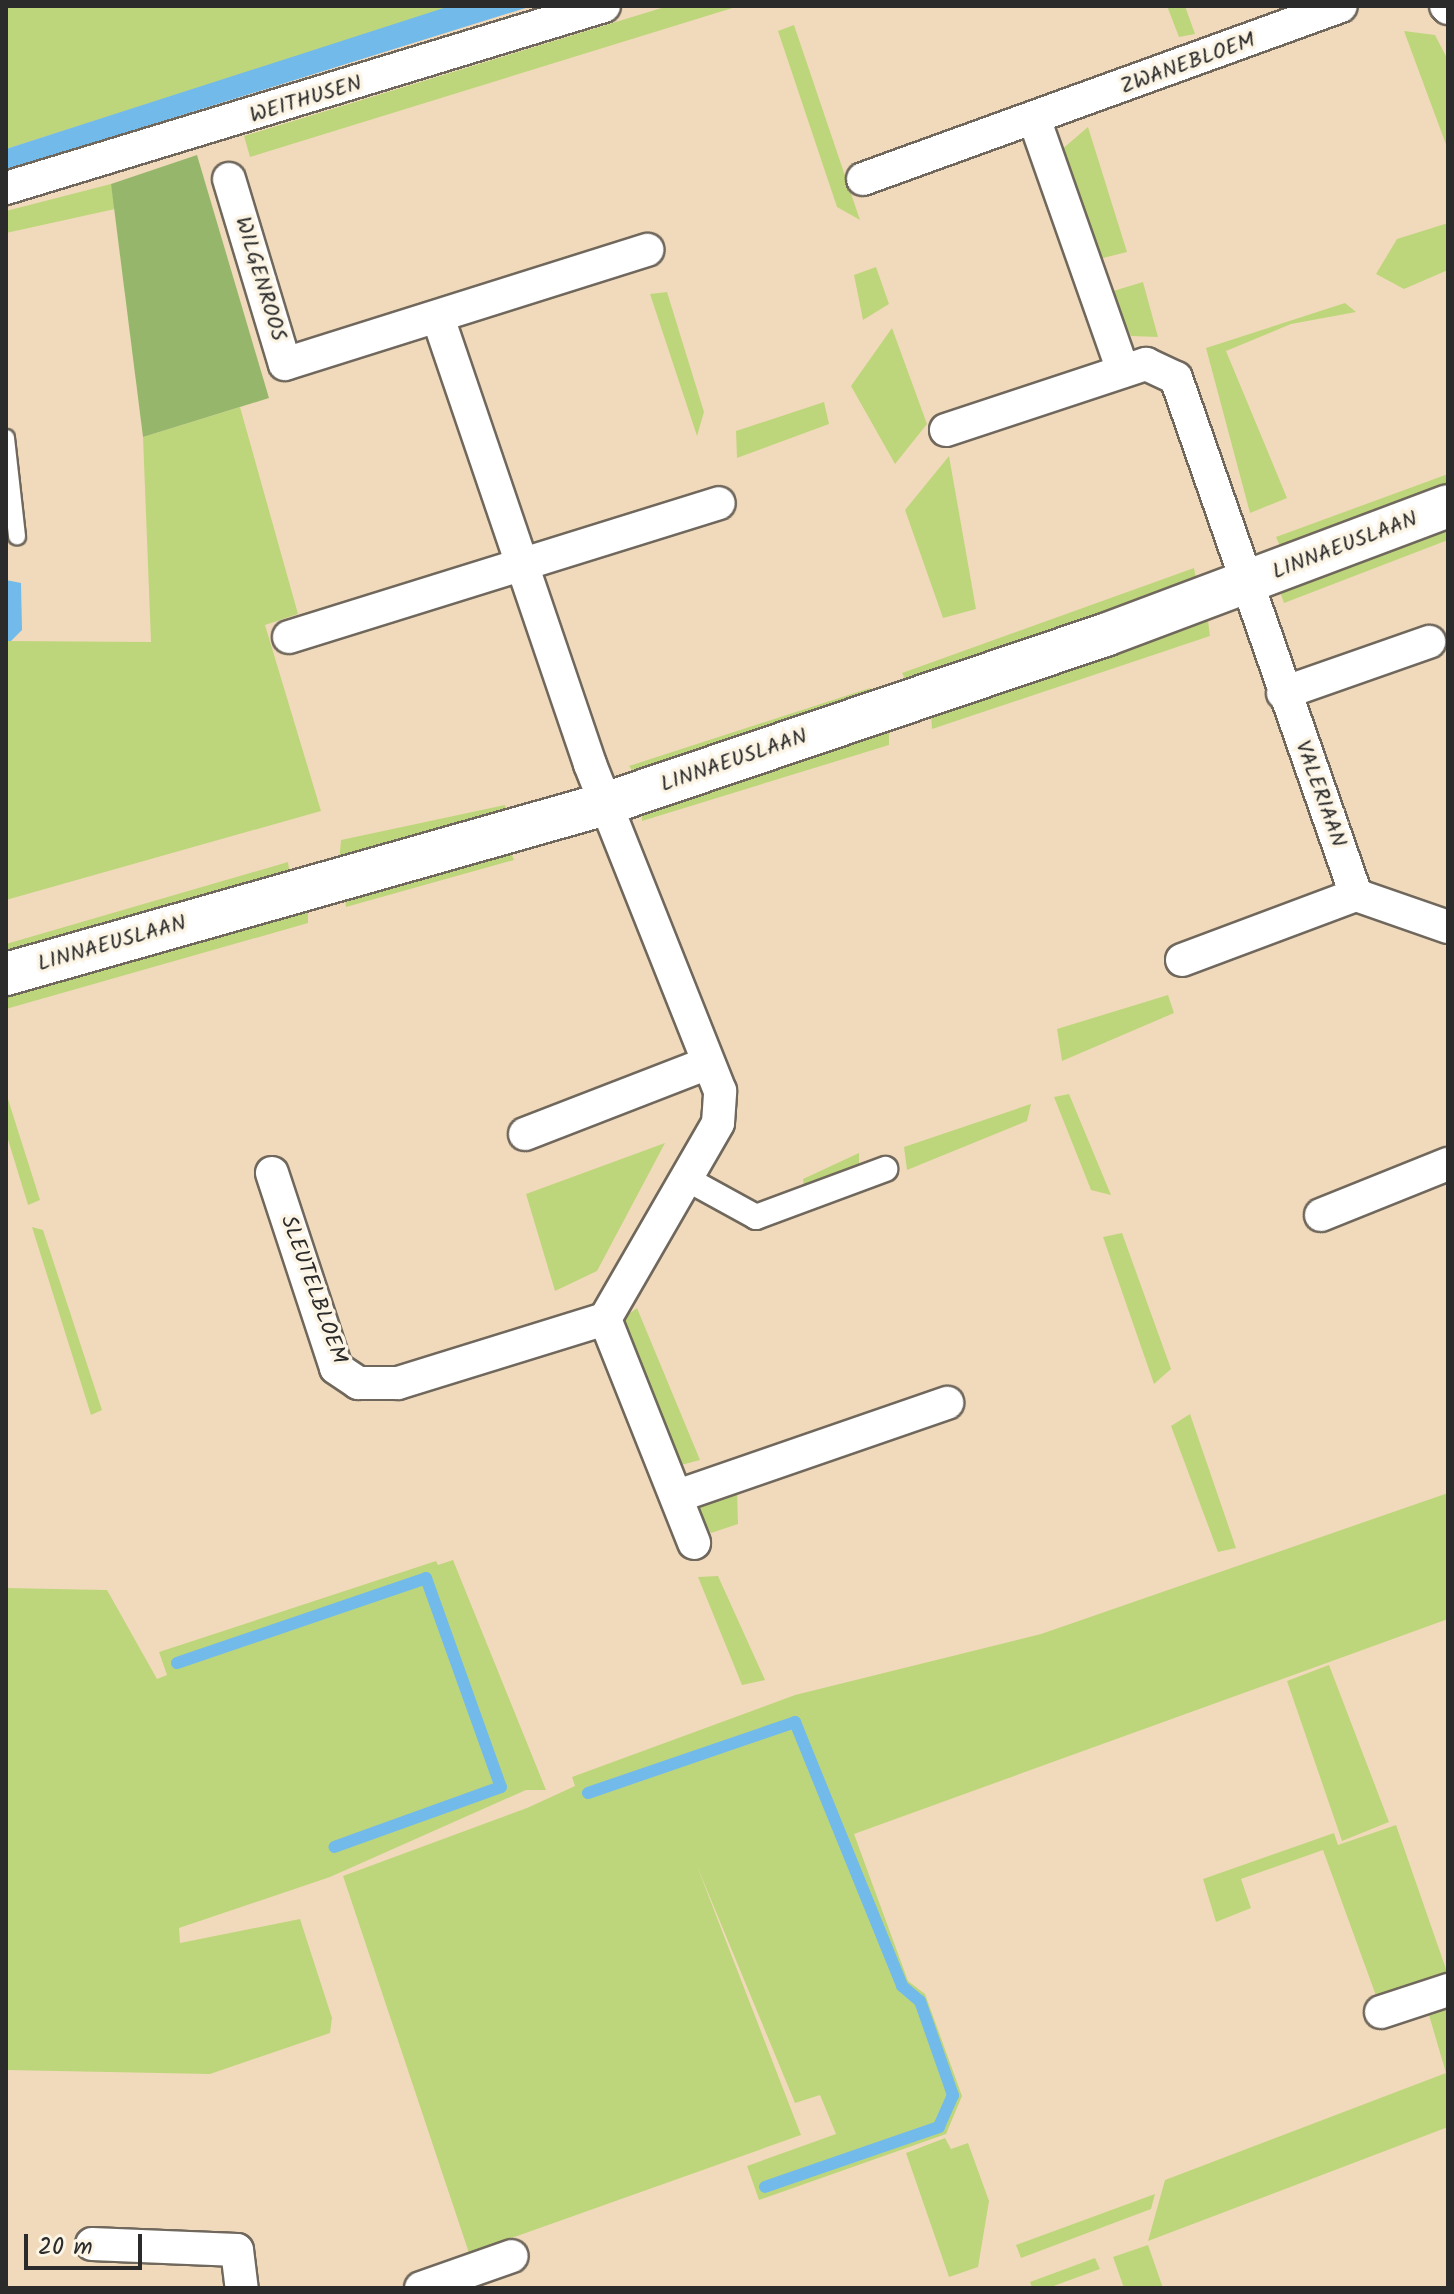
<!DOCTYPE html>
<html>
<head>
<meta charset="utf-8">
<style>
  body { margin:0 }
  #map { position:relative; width:1454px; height:2294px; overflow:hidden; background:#f1dabb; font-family:Kalam,sans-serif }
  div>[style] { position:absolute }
  .green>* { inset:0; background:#bed67b }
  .forest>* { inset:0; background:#96b76b }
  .water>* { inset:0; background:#72baea }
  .stream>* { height:12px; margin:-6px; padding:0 6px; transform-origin:6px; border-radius:6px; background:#72baea }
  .roads { filter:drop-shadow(2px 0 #70685d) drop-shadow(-2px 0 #70685d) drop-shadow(0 2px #70685d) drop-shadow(0 -2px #70685d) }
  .service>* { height:16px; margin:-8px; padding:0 8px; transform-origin:8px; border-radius:8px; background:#fff }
  .pedestrian>* { height:24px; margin:-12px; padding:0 12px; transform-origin:12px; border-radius:12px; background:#fff }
  .minor>* { height:32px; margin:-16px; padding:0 16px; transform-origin:16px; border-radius:16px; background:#fff }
  .tertiary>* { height:42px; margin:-21px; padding:0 21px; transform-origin:21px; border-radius:21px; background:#fff }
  span { translate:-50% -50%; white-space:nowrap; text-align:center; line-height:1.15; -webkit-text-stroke:7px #fcf5e5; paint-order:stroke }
  .street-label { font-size:22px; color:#2b2b2b }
  .frame { position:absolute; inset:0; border:8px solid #2b2b2b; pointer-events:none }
  .scale { position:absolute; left:24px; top:2234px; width:118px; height:36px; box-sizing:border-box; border:4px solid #2b2b2b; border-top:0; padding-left:10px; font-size:24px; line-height:28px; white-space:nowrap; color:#2b2b2b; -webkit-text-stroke:6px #fcf5e5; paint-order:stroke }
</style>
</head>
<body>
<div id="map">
  <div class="green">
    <div style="clip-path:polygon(6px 6px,456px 6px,6px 149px)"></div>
    <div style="clip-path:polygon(668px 6px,739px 6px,250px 157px,244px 136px)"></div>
    <div style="clip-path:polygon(1167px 6px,1185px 6px,1195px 34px,1179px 37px)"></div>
    <div style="clip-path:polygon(794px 25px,860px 220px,837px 207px,778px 31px)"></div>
    <div style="clip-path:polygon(1404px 31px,1435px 35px,1448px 60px,1448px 150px)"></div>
    <div style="clip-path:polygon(1088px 127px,1127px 252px,1099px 259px,1060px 151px)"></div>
    <div style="clip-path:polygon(111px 184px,115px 209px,6px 233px,6px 211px)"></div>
    <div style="clip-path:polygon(1448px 223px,1448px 270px,1404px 289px,1376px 274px,1397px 239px)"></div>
    <div style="clip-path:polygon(876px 267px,889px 304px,863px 320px,854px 275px)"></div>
    <div style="clip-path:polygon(1143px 282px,1158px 337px,1131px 336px,1110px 292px)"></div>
    <div style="clip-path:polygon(667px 292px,704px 412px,697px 436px,650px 294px)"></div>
    <div style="clip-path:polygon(1345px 303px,1356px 312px,1291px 324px,1226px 351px,1287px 498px,1250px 513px,1206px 348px)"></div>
    <div style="clip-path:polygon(892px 328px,927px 424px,895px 464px,851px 386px)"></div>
    <div style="clip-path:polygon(824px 402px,829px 424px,737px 458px,736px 431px)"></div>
    <div style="clip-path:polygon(240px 407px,298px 614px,265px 625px,321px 811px,6px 900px,6px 641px,151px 642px,143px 437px)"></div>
    <div style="clip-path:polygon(949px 456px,976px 609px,943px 618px,905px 510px)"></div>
    <div style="clip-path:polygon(1448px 474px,1448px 490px,1283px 553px,1276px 537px)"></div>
    <div style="clip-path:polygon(1448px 524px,1448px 540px,1284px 603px,1279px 589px)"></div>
    <div style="clip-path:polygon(1194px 568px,1199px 594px,910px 689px,902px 673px)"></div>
    <div style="clip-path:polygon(1207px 613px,1210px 636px,932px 729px,931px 715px)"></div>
    <div style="clip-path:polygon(870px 688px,875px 697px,636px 776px,629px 766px)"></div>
    <div style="clip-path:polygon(889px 725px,889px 745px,642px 821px,641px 810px)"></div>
    <div style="clip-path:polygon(505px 805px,509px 819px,339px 863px,341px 840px)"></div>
    <div style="clip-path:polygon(509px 848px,514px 860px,346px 907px,344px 892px)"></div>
    <div style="clip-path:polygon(288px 862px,291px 883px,6px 961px,6px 944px)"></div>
    <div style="clip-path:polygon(308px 906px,308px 923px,6px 1009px,6px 987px)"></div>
    <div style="clip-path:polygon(1168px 995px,1174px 1013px,1062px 1061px,1057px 1029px)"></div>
    <div style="clip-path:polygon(6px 1093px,40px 1200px,28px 1205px,6px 1133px)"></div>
    <div style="clip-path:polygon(1069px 1094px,1111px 1195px,1091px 1190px,1054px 1097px)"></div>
    <div style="clip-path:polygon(1031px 1104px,1027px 1121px,907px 1170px,904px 1147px)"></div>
    <div style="clip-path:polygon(665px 1143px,597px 1271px,555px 1291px,526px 1194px)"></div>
    <div style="clip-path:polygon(859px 1153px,859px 1166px,804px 1188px,803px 1179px)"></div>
    <div style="clip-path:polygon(32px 1227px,43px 1230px,102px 1410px,91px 1415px)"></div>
    <div style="clip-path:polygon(1122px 1233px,1171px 1369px,1154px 1384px,1103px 1237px)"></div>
    <div style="clip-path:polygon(637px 1308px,700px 1460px,681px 1465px,622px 1319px)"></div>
    <div style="clip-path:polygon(1190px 1414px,1236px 1548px,1218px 1552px,1171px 1426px)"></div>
    <div style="clip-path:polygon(737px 1490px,738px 1524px,711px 1533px,696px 1508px)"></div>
    <div style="clip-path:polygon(1448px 1493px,1448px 1619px,854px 1834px,908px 1981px,925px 1994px,962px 2096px,946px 2134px,759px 2200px,747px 2166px,836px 2134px,820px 2095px,795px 2103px,697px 1866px,801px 2135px,469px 2253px,343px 1876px,527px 1808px,575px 1786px,572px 1777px,795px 1695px,1041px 1634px)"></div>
    <div style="clip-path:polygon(453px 1560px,546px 1790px,526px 1790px,330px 1877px,179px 1928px,180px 1943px,300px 1919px,332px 2018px,330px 2033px,210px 2074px,6px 2070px,6px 1588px,107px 1590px,157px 1679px,167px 1675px,159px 1652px,436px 1561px,438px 1565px)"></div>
    <div style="clip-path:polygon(718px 1576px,765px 1680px,742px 1685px,698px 1577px)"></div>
    <div style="clip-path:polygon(1329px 1665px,1389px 1822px,1342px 1841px,1287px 1681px)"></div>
    <div style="clip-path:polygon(1396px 1825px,1447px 1972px,1379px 2004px,1323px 1850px,1241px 1879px,1251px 1908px,1216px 1922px,1203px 1879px,1334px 1833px,1338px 1845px)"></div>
    <div style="clip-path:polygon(1448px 2008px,1448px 2127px,1148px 2241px,1165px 2180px,1446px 2073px,1429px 2015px)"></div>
    <div style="clip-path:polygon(945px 2138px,951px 2149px,968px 2143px,989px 2201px,978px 2267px,949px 2277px,906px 2153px)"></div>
    <div style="clip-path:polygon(1155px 2194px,1151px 2209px,1021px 2258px,1016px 2245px)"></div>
    <div style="clip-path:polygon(1148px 2245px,1163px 2288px,1124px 2288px,1113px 2257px)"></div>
    <div style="clip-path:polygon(1095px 2258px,1100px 2269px,1048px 2288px,1032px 2288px,1030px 2282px)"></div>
  </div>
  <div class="forest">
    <div style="clip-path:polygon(197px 155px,269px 398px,143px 437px,111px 184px)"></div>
  </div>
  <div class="water">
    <div style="clip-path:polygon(450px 6px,532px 6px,6px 170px,6px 149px)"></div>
    <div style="clip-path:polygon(6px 580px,21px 583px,22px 630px,11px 641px,6px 641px)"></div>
  </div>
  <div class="stream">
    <div style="left:177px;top:1663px;width:263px;rotate:-18.8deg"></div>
    <div style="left:426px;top:1578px;width:222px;rotate:70.3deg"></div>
    <div style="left:501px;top:1787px;width:177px;rotate:160.2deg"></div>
    <div style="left:588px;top:1793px;width:219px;rotate:-18.9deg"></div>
    <div style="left:795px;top:1722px;width:285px;rotate:67.9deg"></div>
    <div style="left:902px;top:1986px;width:23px;rotate:40deg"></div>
    <div style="left:920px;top:2001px;width:100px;rotate:70.7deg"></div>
    <div style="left:953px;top:2095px;width:35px;rotate:114deg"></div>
    <div style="left:939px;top:2127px;width:184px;rotate:161deg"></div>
  </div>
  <div class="roads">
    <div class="service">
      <div style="left:6px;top:438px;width:99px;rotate:83.6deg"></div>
    </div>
    <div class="pedestrian">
      <div style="left:687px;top:1179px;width:79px;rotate:28.8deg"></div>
      <div style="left:756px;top:1217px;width:138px;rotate:-20.4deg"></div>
    </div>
    <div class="minor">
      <div style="left:1446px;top:6px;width:3px;rotate:45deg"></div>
      <div style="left:1035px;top:121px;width:265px;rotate:70.6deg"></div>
      <div style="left:229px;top:179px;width:193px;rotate:73.2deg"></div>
      <div style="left:285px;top:364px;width:380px;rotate:-17.5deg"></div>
      <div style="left:863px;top:179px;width:508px;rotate:-19.9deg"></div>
      <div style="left:6px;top:188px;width:625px;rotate:-16.93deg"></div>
      <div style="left:946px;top:430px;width:211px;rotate:-18.3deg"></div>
      <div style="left:1146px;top:364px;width:33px;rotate:25deg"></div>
      <div style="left:1176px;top:378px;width:547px;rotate:70.8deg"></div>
      <div style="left:1356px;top:895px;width:97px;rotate:19.2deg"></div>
      <div style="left:289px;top:637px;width:450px;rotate:-17.3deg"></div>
      <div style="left:1283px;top:693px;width:155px;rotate:-19.3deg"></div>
      <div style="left:1182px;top:960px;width:186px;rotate:-20.5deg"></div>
      <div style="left:525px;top:1134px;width:196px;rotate:-21.2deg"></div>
      <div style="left:272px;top:1173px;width:205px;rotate:71.8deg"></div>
      <div style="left:336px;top:1368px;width:27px;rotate:34deg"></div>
      <div style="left:358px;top:1383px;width:40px"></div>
      <div style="left:398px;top:1383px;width:217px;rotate:-17.2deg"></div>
      <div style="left:605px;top:1319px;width:226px;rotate:-60deg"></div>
      <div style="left:718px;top:1123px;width:32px;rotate:-86deg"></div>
      <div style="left:720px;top:1091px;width:352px;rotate:-111.7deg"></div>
      <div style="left:590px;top:764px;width:471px;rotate:-108.8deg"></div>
      <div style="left:1321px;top:1215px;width:137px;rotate:-21.9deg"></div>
      <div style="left:605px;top:1319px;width:241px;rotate:68.3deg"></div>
      <div style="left:678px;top:1496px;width:285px;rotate:-19.1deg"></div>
      <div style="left:1381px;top:2012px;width:71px;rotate:-18.2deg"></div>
      <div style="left:92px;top:2244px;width:145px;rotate:2.4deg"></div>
      <div style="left:237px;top:2250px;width:38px;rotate:83deg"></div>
      <div style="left:421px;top:2288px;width:96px;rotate:-19.4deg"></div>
    </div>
    <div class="tertiary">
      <div style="left:6px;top:974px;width:623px;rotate:-15.84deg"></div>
      <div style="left:605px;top:804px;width:528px;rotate:-18.68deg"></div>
      <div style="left:1105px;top:635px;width:366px;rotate:-20.6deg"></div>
    </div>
  </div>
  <div class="street-label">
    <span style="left:1188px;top:64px;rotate:-20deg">ZWANEBLOEM</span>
    <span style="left:306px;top:100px;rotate:-17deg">WEITHUSEN</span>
    <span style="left:260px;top:279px;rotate:73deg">WILGENROOS</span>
    <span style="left:1345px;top:546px;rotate:-21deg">LINNAEUSLAAN</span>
    <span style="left:734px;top:761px;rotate:-19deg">LINNAEUSLAAN</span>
    <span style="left:1320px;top:794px;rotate:70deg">VALERIAAN</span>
    <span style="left:112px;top:944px;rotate:-16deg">LINNAEUSLAAN</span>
    <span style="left:313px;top:1290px;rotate:70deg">SLEUTELBLOEM</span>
  </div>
  <div class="frame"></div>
  <div class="scale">20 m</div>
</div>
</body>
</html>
